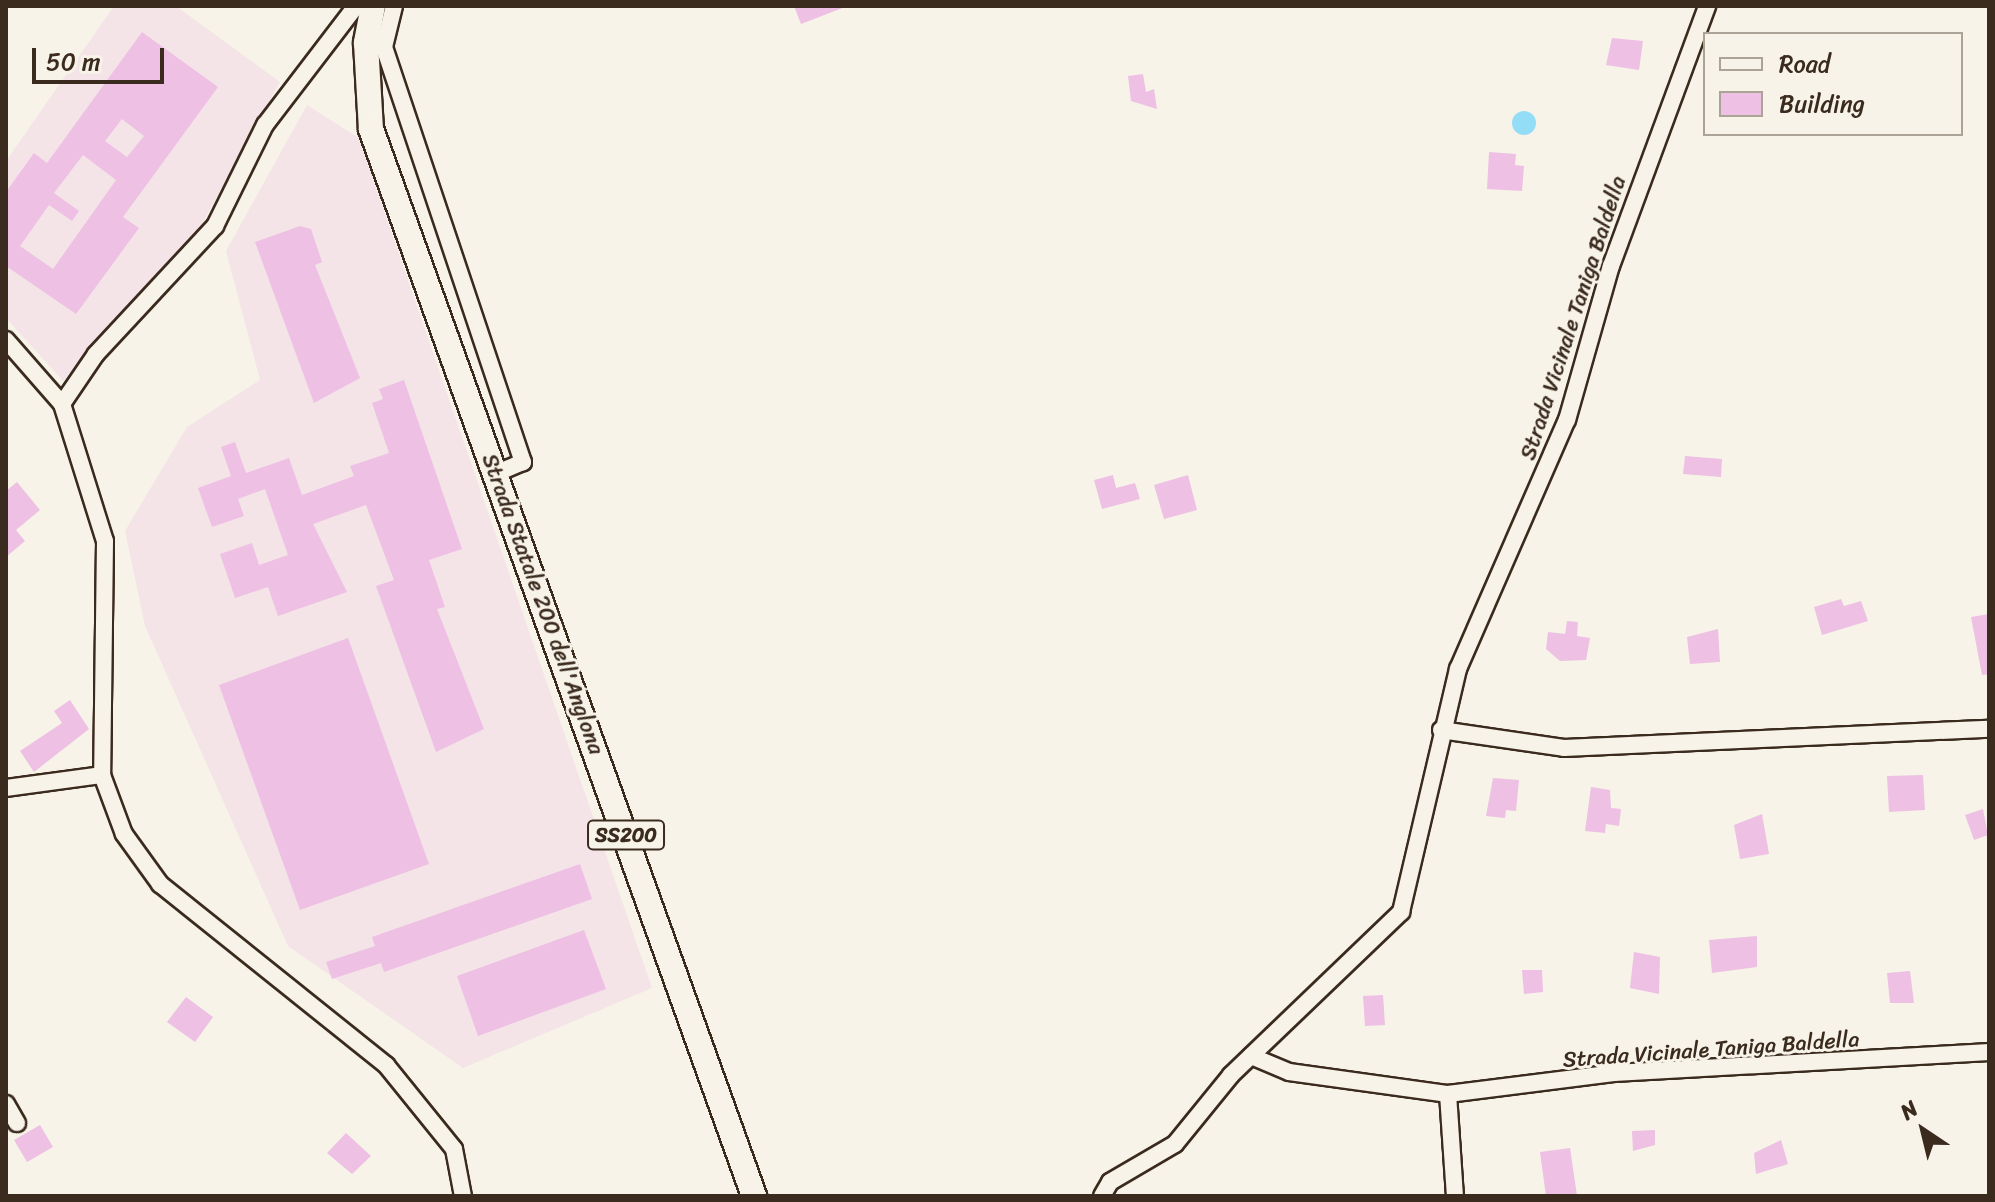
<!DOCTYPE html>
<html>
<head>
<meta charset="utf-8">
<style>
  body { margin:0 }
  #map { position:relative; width:1995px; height:1202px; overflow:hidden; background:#f7f3e8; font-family:Sriracha,sans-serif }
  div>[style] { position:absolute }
  .built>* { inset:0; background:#f4e4e7 }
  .water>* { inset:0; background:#94ddf6 }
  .round { border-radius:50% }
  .building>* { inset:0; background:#edc0e4 }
  .roads { filter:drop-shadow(2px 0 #3b2a1e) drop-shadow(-2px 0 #3b2a1e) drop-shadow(0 2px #3b2a1e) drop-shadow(0 -2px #3b2a1e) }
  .minor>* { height:16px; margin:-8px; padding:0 8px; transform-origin:8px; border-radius:8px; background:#f7f3e8 }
  .primary>* { height:24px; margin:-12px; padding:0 12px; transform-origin:12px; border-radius:12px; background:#f7f3e8 }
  span { translate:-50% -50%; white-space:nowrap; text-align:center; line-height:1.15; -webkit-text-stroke:6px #f7f3e8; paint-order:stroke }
  .shield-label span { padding:2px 6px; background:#f7f3e8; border:2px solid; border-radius:6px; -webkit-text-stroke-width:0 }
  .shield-label { font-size:20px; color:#3b2a1e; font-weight:700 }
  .street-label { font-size:22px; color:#3b2a1e }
  .frame { position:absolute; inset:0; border:8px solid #3b2a1e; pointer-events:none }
  .legend { position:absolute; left:1703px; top:32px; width:260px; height:104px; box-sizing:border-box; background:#f7f3e8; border:2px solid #aca397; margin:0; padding:10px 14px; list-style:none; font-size:24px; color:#3b2a1e }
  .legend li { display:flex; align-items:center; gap:16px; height:40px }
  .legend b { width:40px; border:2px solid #aca397 }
  .north { position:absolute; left:1883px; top:1090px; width:80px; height:80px; -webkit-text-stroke:6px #f7f3e8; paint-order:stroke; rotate:325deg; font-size:22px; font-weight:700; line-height:32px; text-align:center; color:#3b2a1e }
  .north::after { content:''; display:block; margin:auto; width:28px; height:36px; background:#3b2a1e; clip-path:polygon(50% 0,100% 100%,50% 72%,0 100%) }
  .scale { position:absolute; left:32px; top:48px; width:132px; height:36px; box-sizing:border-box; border:4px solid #3b2a1e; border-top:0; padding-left:10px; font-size:24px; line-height:28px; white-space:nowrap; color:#3b2a1e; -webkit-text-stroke:6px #f7f3e8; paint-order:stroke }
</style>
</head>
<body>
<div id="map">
  <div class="built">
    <div style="clip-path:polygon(114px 6px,176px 6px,280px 82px,198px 231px,63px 381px,6px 318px,6px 161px)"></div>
    <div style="clip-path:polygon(307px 105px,359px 138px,652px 988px,463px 1068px,288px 946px,145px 626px,125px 531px,187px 427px,260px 380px,226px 251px)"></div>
  </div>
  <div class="water">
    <div class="round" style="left:1512px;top:111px;width:24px;height:24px"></div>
  </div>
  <div class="building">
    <div style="clip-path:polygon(794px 6px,845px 6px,845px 7px,801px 24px)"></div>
    <div style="clip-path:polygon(evenodd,142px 32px,218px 87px,123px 217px,139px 228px,76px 314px,6px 266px,6px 192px,34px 153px,47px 163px,142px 32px,122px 119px,144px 136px,127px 157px,105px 141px,122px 119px,142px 32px,83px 155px,116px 180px,53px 269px,20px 246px,49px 205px,72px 221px,79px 211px,54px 193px,83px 155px)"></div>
    <div style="clip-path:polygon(1612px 38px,1643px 41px,1639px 70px,1606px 65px)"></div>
    <div style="clip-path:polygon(1143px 74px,1146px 92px,1154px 89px,1157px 109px,1131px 101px,1128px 76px)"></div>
    <div style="clip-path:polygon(1489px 152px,1516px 154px,1515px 165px,1524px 166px,1522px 191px,1487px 189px)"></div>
    <div style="clip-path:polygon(300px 226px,311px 229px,322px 262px,315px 265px,360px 378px,314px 403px,255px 242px)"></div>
    <div style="clip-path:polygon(404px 380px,462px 549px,429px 560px,445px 607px,437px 609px,484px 729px,436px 752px,376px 586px,394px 580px,366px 505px,313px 524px,347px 592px,278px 616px,268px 587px,235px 598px,220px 554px,252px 543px,259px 565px,288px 555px,265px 489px,238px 499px,244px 516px,212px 527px,198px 488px,231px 476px,221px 447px,235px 442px,246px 473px,289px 458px,302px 495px,354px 476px,350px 466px,389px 453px,372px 403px,383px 399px,379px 389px)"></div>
    <div style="clip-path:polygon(1685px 456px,1722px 459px,1721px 477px,1683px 474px)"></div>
    <div style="clip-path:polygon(1113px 475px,1116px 488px,1135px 483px,1140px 499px,1102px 509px,1094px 480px)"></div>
    <div style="clip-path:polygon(1188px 475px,1197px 510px,1164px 519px,1154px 485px)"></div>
    <div style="clip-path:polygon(17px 482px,40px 510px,16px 530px,25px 541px,6px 557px,6px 491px)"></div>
    <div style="clip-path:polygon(1841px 599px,1844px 606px,1861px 601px,1868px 621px,1822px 635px,1814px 607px)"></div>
    <div style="clip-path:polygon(1989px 614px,1989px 674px,1982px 675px,1971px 617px)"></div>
    <div style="clip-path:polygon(1567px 621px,1578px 622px,1577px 636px,1590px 638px,1586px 660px,1560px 661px,1546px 649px,1548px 632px,1565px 634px)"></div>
    <div style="clip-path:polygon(1718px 629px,1720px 662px,1690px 664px,1687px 637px)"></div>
    <div style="clip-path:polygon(348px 638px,429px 864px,300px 910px,219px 685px)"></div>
    <div style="clip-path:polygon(70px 700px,89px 729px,34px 772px,20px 751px,62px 723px,54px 711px)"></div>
    <div style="clip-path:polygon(1923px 775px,1925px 810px,1889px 812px,1887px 776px)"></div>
    <div style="clip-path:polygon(1493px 778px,1519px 780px,1516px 811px,1506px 810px,1505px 818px,1486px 816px)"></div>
    <div style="clip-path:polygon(1591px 787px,1610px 790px,1611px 808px,1621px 809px,1619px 826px,1606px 824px,1605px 833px,1585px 831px)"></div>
    <div style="clip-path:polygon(1983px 809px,1988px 835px,1974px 840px,1965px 815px)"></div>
    <div style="clip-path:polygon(1762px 814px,1769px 854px,1740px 859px,1734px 825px)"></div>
    <div style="clip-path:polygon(580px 864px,592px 899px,384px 972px,381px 963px,332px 979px,326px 962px,375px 946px,372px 937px)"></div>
    <div style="clip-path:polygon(584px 930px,606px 989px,478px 1036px,457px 976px)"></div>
    <div style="clip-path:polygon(1757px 936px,1757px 967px,1712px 973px,1709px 940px)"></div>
    <div style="clip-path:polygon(1634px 952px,1660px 957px,1659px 994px,1630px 988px)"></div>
    <div style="clip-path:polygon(1522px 970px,1542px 970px,1543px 992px,1524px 994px)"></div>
    <div style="clip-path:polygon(1910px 971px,1914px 1003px,1890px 1003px,1887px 973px)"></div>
    <div style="clip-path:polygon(1383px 995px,1385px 1025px,1365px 1026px,1363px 996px)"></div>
    <div style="clip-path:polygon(186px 997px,213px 1017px,195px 1042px,167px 1022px)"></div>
    <div style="clip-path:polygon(40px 1125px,53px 1147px,27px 1162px,14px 1140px)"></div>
    <div style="clip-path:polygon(1655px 1130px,1655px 1145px,1633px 1151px,1632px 1131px)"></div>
    <div style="clip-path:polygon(346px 1133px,371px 1156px,352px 1174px,327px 1153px)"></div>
    <div style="clip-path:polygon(1781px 1140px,1788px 1164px,1756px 1174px,1754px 1153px)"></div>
    <div style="clip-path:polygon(1570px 1148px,1577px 1196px,1546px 1196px,1540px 1152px)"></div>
  </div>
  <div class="roads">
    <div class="minor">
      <div style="left:394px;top:6px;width:42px;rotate:103.7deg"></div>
      <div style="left:384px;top:47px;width:438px;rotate:71.5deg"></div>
      <div style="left:523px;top:462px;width:28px;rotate:157deg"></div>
      <div style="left:6px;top:340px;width:85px;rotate:48.8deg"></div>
      <div style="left:62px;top:404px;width:144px;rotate:72.6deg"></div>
      <div style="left:105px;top:541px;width:234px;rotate:90.7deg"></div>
      <div style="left:102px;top:775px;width:63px;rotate:69.6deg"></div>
      <div style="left:124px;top:834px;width:62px;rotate:54.2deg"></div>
      <div style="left:160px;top:884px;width:290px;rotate:38.7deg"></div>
      <div style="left:386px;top:1065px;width:108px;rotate:51deg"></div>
      <div style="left:454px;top:1149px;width:48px;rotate:79.2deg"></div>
      <div style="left:62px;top:404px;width:60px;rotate:-55.8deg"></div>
      <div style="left:96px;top:354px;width:175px;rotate:-47.1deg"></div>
      <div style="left:215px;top:226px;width:113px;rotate:-63.7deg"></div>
      <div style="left:265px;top:125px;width:150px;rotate:-52.6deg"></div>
      <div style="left:1441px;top:730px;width:124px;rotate:8.3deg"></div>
      <div style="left:1564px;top:748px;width:425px;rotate:-2.6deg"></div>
      <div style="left:6px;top:788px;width:97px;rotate:-7.7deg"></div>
      <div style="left:1251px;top:1056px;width:41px;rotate:22.8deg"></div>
      <div style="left:1289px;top:1072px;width:161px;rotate:7.9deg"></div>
      <div style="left:1448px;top:1094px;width:167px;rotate:-7.2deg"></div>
      <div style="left:1614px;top:1073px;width:376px;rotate:-3.2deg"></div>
      <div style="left:1448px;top:1094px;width:102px;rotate:86.1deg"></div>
      <div style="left:6px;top:1104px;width:22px;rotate:60deg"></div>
      <div style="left:1102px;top:1196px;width:16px;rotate:-60deg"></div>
      <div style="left:1110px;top:1182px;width:75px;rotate:-30.3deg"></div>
      <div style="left:1175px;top:1144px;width:89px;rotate:-50.9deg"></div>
      <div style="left:1231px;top:1075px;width:236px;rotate:-43.8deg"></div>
      <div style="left:1401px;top:912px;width:250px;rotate:-76.8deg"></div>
      <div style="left:1458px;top:669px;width:272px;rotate:-66.4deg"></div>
      <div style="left:1567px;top:420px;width:160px;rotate:-74.1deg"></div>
      <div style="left:1611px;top:266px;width:277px;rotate:-69.7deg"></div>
    </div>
    <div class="primary">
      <div style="left:373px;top:6px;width:38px;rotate:101deg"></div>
      <div style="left:366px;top:43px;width:86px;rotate:86.7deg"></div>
      <div style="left:371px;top:129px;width:1134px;rotate:70.25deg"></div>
    </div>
  </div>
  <div class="shield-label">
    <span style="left:626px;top:835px">SS200</span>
  </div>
  <div class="street-label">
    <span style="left:1573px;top:318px;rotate:-72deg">Strada Vicinale Taniga Baldella</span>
    <span style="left:543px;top:604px;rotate:70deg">Strada Statale 200 dell'Anglona</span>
    <span style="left:1711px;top:1049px;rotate:-4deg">Strada Vicinale Taniga Baldella</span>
  </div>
  <div class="frame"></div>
  <ul class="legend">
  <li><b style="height:10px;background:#f7f3e8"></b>Road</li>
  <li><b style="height:22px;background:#edc0e4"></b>Building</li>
  </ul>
  <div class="north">N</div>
  <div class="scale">50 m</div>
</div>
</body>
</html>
